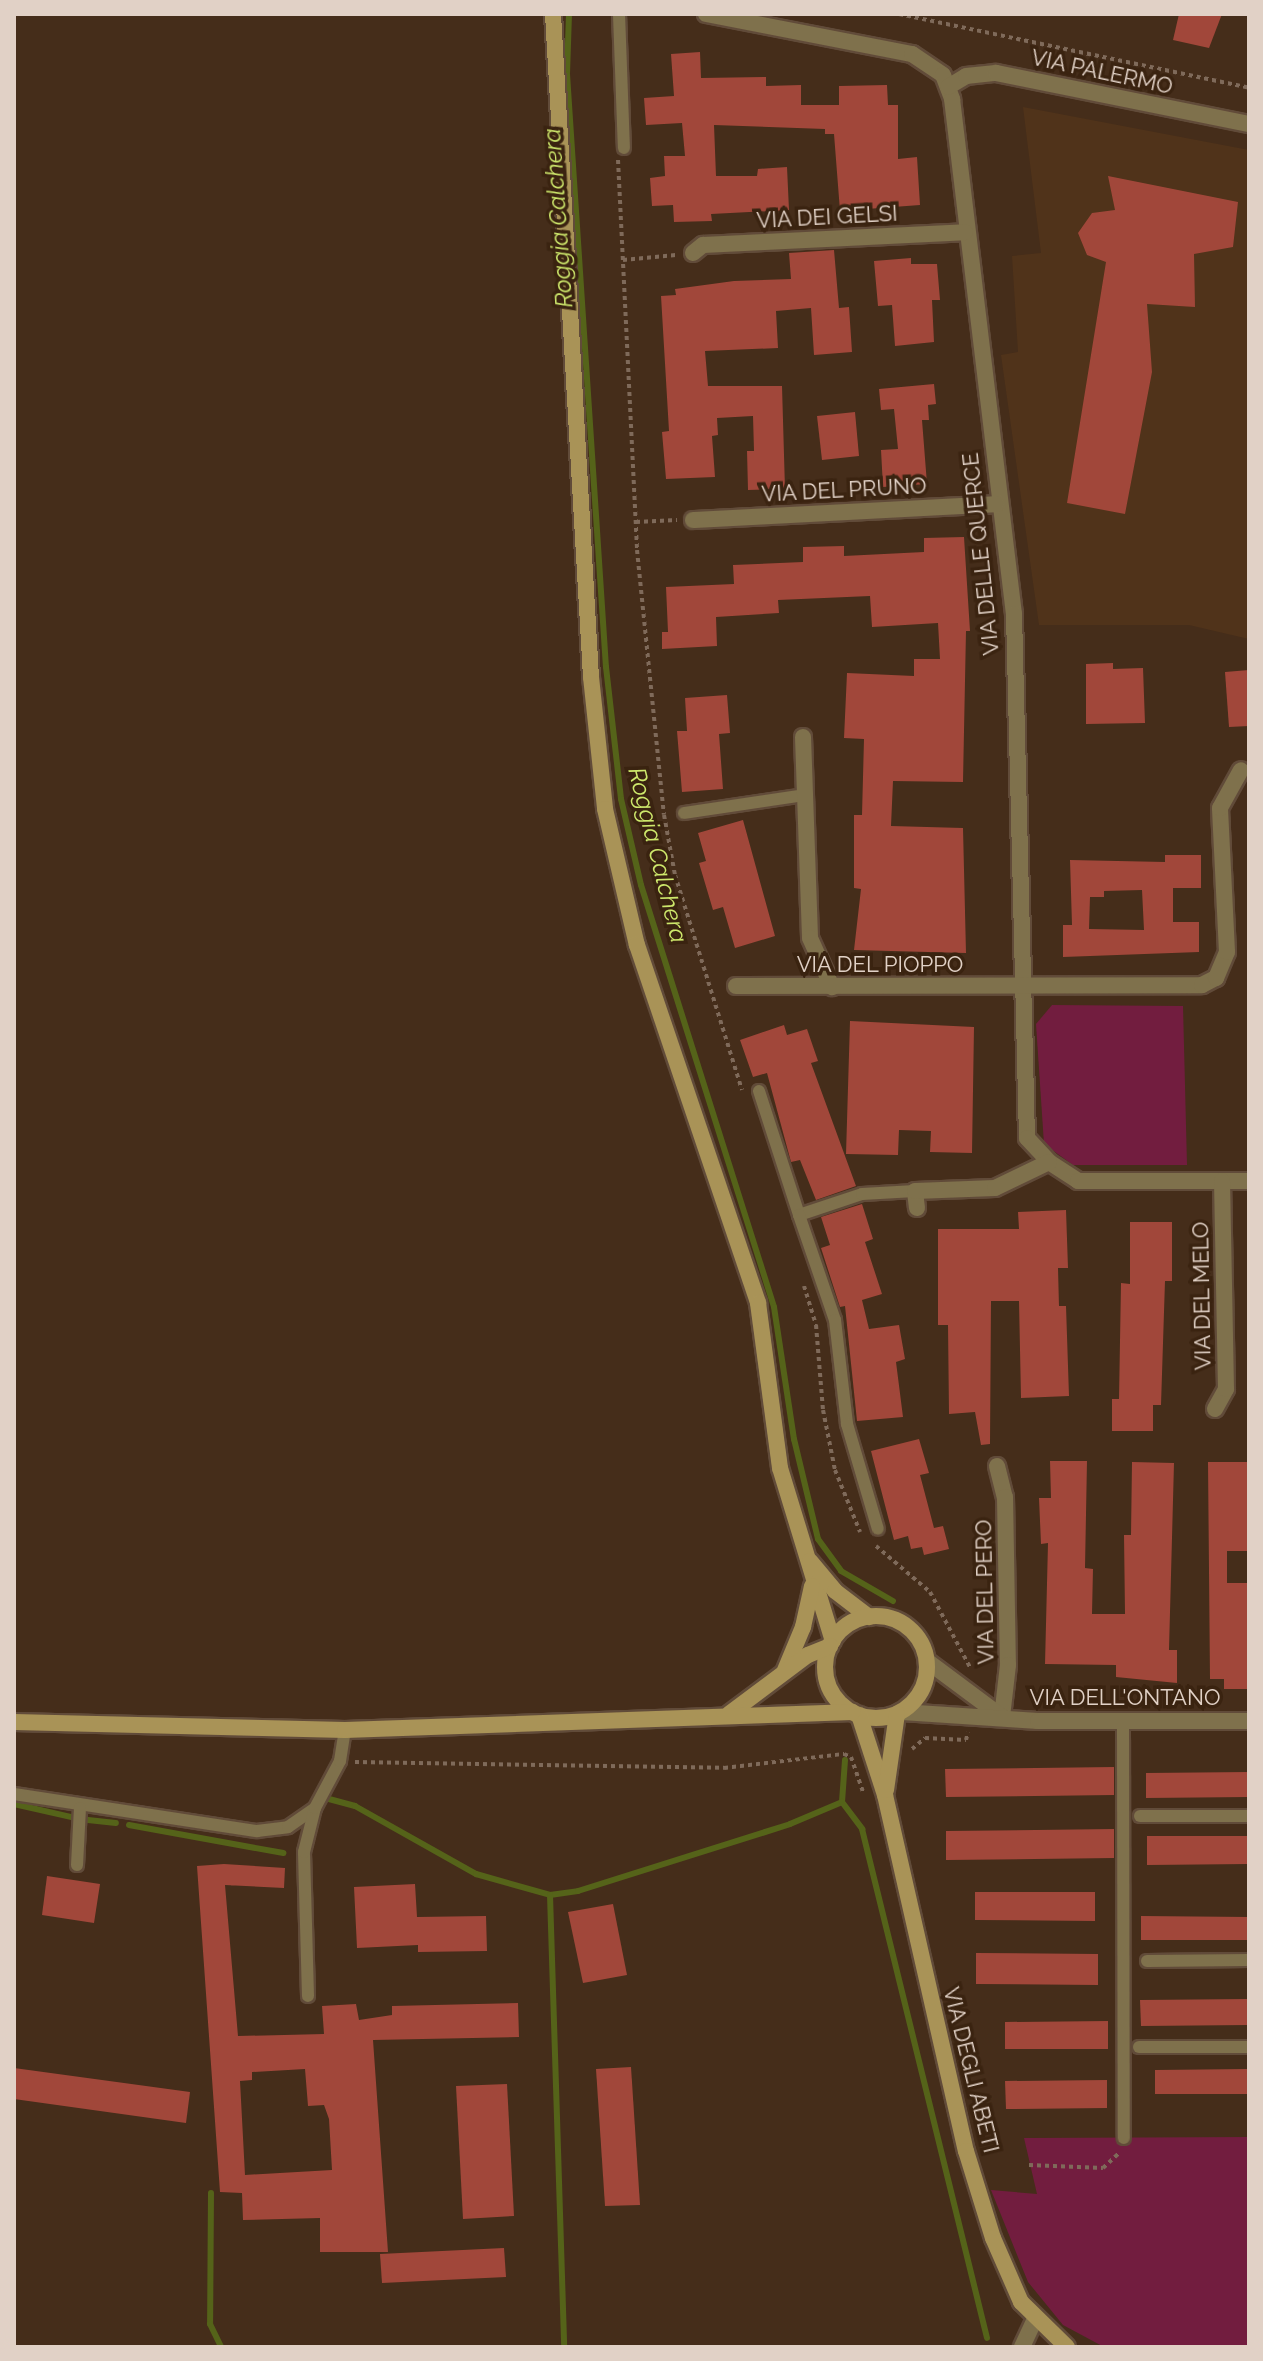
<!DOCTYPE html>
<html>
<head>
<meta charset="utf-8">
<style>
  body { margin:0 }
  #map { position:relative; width:1263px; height:2361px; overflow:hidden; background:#452d1a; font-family:Raleway,sans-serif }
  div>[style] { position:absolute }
  .built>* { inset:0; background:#50331a }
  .green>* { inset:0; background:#721d3f }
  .stream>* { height:6px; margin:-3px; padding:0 3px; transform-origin:3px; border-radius:3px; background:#556319 }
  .building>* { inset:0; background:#a1473a }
  .path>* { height:4px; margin-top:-2px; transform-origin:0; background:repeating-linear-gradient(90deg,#7f6a5a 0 4px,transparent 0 8px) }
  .roads { filter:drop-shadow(2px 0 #614b39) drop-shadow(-2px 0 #614b39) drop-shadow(0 2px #614b39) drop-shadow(0 -2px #614b39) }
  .lane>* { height:12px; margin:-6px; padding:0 6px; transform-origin:6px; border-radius:6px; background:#7f714c }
  .street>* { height:16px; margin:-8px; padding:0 8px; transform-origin:8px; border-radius:8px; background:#7f714c }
  .secondary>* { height:16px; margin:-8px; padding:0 8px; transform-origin:8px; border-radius:8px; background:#a99357 }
  .secondary>.ring { margin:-8px; padding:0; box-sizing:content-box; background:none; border:16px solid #a99357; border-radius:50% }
  span { translate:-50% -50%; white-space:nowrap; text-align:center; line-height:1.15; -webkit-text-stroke:7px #3a2310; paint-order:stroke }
  .street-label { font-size:22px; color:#e1d1c6 }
  .water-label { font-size:24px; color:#cee86c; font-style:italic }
  .frame { position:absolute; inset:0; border:16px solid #e1d1c6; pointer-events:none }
</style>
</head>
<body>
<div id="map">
  <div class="built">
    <div style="clip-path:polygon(1023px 107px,1249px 150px,1249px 639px,1189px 625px,1039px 625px,1001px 355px,1018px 352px,1012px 256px,1041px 253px)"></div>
  </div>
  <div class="green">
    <div style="clip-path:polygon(1052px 1005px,1183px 1006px,1187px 1165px,1073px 1165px,1044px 1144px,1036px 1024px)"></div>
    <div style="clip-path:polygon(1249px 2137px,1249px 2347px,1104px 2347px,1063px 2325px,1028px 2282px,991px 2190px,1037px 2194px,1024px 2138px)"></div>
  </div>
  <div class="stream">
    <div style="left:569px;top:14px;width:60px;rotate:91.9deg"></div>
    <div style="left:567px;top:74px;width:594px;rotate:86.24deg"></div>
    <div style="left:606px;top:667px;width:133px;rotate:83.5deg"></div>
    <div style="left:621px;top:799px;width:88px;rotate:76.9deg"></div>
    <div style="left:641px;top:885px;width:442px;rotate:72.5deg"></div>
    <div style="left:774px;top:1307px;width:134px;rotate:81.4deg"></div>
    <div style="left:794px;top:1439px;width:103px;rotate:76.5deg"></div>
    <div style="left:818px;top:1539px;width:39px;rotate:54deg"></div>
    <div style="left:841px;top:1571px;width:60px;rotate:30deg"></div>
    <div style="left:329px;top:1799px;width:27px;rotate:15deg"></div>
    <div style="left:355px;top:1806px;width:139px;rotate:29.3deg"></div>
    <div style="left:476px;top:1874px;width:77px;rotate:15.8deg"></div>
    <div style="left:550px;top:1895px;width:28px;rotate:-8deg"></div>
    <div style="left:578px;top:1891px;width:222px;rotate:-17.5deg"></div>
    <div style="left:790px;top:1824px;width:56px;rotate:-22.9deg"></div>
    <div style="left:842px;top:1802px;width:42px;rotate:-85.9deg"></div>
    <div style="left:842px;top:1802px;width:34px;rotate:53deg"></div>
    <div style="left:862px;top:1829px;width:524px;rotate:76.2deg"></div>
    <div style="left:14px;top:1804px;width:58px;rotate:12.8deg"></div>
    <div style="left:88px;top:1820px;width:28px;rotate:6deg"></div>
    <div style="left:129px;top:1825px;width:157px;rotate:10.3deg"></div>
    <div style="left:550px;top:1895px;width:452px;rotate:88.2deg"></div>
    <div style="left:211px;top:2193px;width:131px;rotate:90.4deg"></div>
    <div style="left:210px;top:2324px;width:25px;rotate:64deg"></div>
  </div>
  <div class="building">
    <div style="clip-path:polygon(1179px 14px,1222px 14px,1209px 48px,1173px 40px)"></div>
    <div style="clip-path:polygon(700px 52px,701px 78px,766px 77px,766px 86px,801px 85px,801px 105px,839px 105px,839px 86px,887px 85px,888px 105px,898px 105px,898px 159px,917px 157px,920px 205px,840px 211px,834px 134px,825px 134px,825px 129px,714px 125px,716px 176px,757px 176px,758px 169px,787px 167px,789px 210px,711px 214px,712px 221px,674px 222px,673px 205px,652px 206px,650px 178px,665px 176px,664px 156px,685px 156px,682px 123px,646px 125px,644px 98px,674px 96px,671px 54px)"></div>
    <div style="clip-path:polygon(1108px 176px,1238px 202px,1233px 247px,1194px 254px,1195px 307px,1147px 304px,1152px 372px,1125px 514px,1067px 503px,1106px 262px,1087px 255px,1078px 233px,1092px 213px,1115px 210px)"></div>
    <div style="clip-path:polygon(834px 250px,839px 308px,849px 307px,852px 352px,814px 355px,811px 308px,776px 311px,778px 348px,705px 351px,708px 386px,782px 386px,785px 489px,748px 490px,747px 451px,754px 451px,753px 416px,717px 418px,718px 435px,712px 436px,715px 477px,666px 479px,662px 432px,669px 431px,661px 296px,676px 295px,675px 289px,734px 281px,791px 279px,789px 253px)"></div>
    <div style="clip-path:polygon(911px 258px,911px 264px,937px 264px,940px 300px,932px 300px,934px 342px,895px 346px,892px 305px,878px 306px,874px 261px)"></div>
    <div style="clip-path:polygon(934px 384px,936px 404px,928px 405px,929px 420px,922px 420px,927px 484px,883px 487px,881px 450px,898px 449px,894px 409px,881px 410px,879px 389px)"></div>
    <div style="clip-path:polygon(855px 412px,859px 456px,822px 460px,817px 416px)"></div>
    <div style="clip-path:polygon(964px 537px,970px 631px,966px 631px,963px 782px,893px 781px,891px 826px,963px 828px,966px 953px,854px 950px,861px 889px,854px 888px,854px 815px,862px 815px,864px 739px,844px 738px,847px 673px,914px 676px,914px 659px,940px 659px,938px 623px,872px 627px,870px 596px,778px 600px,779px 613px,716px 617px,717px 646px,662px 649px,662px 632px,668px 632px,666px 587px,734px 584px,733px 565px,803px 562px,803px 547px,844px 546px,844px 556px,924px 552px,924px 538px)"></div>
    <div style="clip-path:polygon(1113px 663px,1113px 669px,1143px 668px,1145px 723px,1086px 724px,1086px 664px)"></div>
    <div style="clip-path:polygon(1249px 670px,1249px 726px,1229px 727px,1225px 672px)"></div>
    <div style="clip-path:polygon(727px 695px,730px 733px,719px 734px,723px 789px,682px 792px,677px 731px,687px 731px,685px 698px)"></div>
    <div style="clip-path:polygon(743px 820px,775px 936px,735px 948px,723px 907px,713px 910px,699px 863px,706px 861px,698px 833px)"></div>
    <div style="clip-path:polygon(evenodd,1165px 855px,1201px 855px,1201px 888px,1173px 888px,1173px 922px,1199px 922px,1199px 952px,1063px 957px,1063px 925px,1072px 925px,1070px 860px,1165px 862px,1165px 855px,1142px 890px,1144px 930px,1089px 929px,1090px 897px,1104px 897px,1104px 891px,1142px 890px)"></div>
    <div style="clip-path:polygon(850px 1021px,974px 1027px,972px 1153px,930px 1152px,931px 1131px,899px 1130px,898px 1155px,846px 1154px)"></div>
    <div style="clip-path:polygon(784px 1025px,787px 1035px,807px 1029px,818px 1061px,811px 1063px,856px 1186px,816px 1200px,800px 1160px,791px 1162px,767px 1073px,753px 1077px,740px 1040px)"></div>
    <div style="clip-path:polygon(862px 1204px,873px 1239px,865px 1242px,882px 1294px,862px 1300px,869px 1329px,899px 1325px,905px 1359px,896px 1362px,903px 1417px,857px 1421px,845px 1306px,840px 1307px,821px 1248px,830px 1245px,821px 1217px)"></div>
    <div style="clip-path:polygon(1066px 1210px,1068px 1268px,1058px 1268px,1059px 1306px,1066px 1306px,1069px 1396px,1021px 1398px,1019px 1301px,991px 1301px,990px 1444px,981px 1445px,975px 1412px,949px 1414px,948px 1325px,938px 1325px,938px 1229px,1019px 1229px,1018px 1212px)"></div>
    <div style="clip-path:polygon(1130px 1222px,1172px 1222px,1172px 1281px,1165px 1281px,1161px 1405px,1153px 1405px,1153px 1431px,1112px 1431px,1112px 1399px,1119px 1399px,1121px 1283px,1130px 1284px)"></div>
    <div style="clip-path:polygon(919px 1439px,929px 1473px,920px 1475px,934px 1528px,943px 1526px,949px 1549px,924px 1555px,922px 1547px,911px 1549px,908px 1536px,894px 1540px,871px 1451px)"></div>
    <div style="clip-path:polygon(1050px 1461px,1087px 1461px,1085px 1568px,1093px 1569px,1092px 1614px,1125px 1614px,1124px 1535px,1131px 1535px,1132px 1462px,1174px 1463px,1169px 1650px,1177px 1650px,1177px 1683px,1116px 1677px,1116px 1665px,1045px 1664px,1048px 1543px,1041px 1544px,1039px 1498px,1051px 1498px)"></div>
    <div style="clip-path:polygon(1208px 1462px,1249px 1462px,1249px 1551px,1227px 1551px,1227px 1583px,1249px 1583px,1249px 1689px,1224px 1689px,1224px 1679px,1210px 1679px)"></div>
    <div style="clip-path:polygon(1114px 1767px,1114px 1795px,946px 1797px,945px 1769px)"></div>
    <div style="clip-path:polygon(1249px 1772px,1249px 1797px,1146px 1798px,1146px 1773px)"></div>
    <div style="clip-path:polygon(1114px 1829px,1114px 1858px,946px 1860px,946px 1831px)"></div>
    <div style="clip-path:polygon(1147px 1836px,1249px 1836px,1249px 1864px,1147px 1865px)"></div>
    <div style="clip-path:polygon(evenodd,224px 1864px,285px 1868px,284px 1888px,225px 1885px,238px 2036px,324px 2034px,322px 2006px,356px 2004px,359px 2020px,392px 2015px,392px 2006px,518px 2003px,519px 2037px,373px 2040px,388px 2252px,320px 2252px,320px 2218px,243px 2220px,242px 2193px,220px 2192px,197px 1866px,224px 1864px,305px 2069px,308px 2106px,324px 2105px,329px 2119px,332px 2170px,245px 2175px,240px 2081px,252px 2080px,252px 2072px,305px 2069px)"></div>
    <div style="clip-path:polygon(47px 1876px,100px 1884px,94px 1923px,42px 1915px)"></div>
    <div style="clip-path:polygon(415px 1884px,417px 1917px,486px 1916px,487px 1951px,418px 1952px,418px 1945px,357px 1948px,354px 1887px)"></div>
    <div style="clip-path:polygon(975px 1892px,1095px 1892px,1095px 1921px,975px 1920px)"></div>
    <div style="clip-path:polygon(613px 1904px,627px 1975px,583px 1983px,568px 1912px)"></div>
    <div style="clip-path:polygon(1141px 1916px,1249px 1917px,1249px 1940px,1141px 1940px)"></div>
    <div style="clip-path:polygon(976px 1953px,1098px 1954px,1098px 1985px,976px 1984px)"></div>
    <div style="clip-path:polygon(1249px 1999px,1249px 2025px,1141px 2026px,1140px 2000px)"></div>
    <div style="clip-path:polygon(1108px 2021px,1108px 2049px,1005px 2049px,1005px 2022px)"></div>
    <div style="clip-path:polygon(631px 2067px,640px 2205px,605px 2206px,596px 2069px)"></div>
    <div style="clip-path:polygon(14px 2068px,190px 2092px,186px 2123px,14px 2099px)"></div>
    <div style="clip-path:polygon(1249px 2069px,1249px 2094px,1155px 2094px,1155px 2070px)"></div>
    <div style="clip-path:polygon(1107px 2080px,1107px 2108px,1006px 2109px,1005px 2081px)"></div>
    <div style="clip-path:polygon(507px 2084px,514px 2216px,463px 2219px,456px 2086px)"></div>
    <div style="clip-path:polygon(504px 2248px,506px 2277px,382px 2283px,380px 2254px)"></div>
  </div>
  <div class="path">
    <div style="left:899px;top:14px;width:358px;rotate:11.9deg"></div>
    <div style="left:618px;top:160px;width:390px;rotate:87.2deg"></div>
    <div style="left:637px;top:550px;width:266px;rotate:84.2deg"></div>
    <div style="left:664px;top:815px;width:61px;rotate:79.6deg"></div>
    <div style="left:675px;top:875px;width:225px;rotate:72.7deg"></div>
    <div style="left:623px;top:260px;width:53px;rotate:-5.4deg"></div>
    <div style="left:636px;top:522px;width:41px;rotate:-2.8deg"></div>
    <div style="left:804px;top:1286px;width:41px;rotate:72.9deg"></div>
    <div style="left:816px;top:1325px;width:85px;rotate:85.3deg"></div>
    <div style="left:823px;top:1410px;width:61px;rotate:78.7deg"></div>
    <div style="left:835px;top:1470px;width:67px;rotate:68deg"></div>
    <div style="left:876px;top:1546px;width:71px;rotate:40.4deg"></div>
    <div style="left:930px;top:1592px;width:87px;rotate:62deg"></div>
    <div style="left:912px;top:1749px;width:17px;rotate:-40deg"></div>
    <div style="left:925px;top:1738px;width:41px;rotate:2.8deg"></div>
    <div style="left:966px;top:1740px;width:8px;rotate:-76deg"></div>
    <div style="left:355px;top:1762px;width:369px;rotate:0.9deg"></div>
    <div style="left:724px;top:1768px;width:121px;rotate:-6.7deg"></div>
    <div style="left:844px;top:1754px;width:8px;rotate:23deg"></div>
    <div style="left:851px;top:1757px;width:37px;rotate:71deg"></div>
    <div style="left:1029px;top:2165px;width:74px;rotate:2.3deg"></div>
    <div style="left:1103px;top:2168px;width:22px;rotate:-43deg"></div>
  </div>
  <div class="roads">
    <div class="lane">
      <div style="left:619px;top:14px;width:134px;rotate:87.9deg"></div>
      <div style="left:684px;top:813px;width:122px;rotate:-8.5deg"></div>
      <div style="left:759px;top:1091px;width:130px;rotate:72.1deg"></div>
      <div style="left:799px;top:1215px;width:66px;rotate:-18.4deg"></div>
      <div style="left:862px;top:1194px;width:53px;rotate:-3.2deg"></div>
      <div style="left:799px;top:1215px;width:111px;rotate:71.1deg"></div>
      <div style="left:835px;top:1320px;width:105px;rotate:83.4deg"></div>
      <div style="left:847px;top:1424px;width:109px;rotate:73.6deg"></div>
      <div style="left:1123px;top:1721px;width:417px;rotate:89.9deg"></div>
      <div style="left:14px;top:1794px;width:246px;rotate:8.7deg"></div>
      <div style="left:257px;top:1831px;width:31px;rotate:-7deg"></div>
      <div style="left:288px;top:1827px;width:33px;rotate:-35deg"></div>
      <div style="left:1140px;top:1816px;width:109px"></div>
      <div style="left:77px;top:1865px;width:57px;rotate:-87deg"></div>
      <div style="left:1147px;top:1961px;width:102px;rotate:-0.6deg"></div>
      <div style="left:308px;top:1996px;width:144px;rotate:-91.6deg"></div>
      <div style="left:304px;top:1852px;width:45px;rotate:-76deg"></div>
      <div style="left:315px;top:1808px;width:53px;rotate:-62deg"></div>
      <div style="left:340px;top:1761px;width:31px;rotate:-81deg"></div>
      <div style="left:1139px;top:2047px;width:110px"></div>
    </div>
    <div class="street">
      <div style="left:706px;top:14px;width:210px;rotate:11deg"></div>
      <div style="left:912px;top:54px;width:37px;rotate:34deg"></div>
      <div style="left:943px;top:75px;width:26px;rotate:69deg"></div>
      <div style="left:952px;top:99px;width:519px;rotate:83.14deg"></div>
      <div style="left:1014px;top:614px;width:524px;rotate:88.58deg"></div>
      <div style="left:1027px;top:1138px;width:33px;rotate:47deg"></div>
      <div style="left:1049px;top:1162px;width:35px;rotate:33deg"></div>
      <div style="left:1078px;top:1181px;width:171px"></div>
      <div style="left:948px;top:87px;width:21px;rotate:-31deg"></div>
      <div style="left:966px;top:76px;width:30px;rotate:-6deg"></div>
      <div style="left:996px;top:73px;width:258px;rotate:11.4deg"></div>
      <div style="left:693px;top:253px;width:13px;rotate:-39deg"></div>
      <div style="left:703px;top:245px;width:262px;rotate:-2.8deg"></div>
      <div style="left:693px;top:520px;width:304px;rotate:-3deg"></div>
      <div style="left:803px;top:737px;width:201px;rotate:88deg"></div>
      <div style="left:810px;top:938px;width:54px;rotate:65.8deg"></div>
      <div style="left:736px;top:986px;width:466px;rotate:-0.1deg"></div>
      <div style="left:1202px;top:985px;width:16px;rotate:-27deg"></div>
      <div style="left:1216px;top:978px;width:28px;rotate:-67deg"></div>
      <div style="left:1227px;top:952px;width:144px;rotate:-92.8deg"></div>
      <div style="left:1220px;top:808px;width:43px;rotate:-61.1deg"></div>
      <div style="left:917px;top:1208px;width:17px;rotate:-97deg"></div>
      <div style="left:915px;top:1191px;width:80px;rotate:-2.1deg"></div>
      <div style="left:995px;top:1188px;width:60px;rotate:-25.7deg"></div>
      <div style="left:1215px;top:1409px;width:23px;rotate:-61deg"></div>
      <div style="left:1226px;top:1389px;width:208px;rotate:-91.1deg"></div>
      <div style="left:997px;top:1466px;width:32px;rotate:76deg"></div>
      <div style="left:1005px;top:1497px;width:168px;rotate:89deg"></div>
      <div style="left:1008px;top:1665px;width:52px;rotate:96.6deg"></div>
      <div style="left:927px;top:1661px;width:94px;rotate:36.7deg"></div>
      <div style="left:902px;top:1712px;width:136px;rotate:3.8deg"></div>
      <div style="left:1038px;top:1721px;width:211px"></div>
      <div style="left:1022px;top:2347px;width:31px;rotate:-65deg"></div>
    </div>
    <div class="secondary">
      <div style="left:553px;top:14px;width:664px;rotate:86.72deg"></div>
      <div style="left:591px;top:677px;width:133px;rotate:83.9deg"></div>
      <div style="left:605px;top:809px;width:140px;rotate:76.8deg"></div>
      <div style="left:637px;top:945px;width:378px;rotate:71.3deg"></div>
      <div style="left:758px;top:1303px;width:166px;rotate:82.4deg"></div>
      <div style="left:780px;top:1468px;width:181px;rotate:73deg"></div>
      <div style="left:810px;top:1561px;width:39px;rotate:50deg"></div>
      <div style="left:835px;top:1591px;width:43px;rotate:37.4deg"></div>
      <div class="ring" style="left:825px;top:1616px;width:86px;height:86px"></div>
      <div style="left:785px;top:1670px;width:47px;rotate:-67.3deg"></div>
      <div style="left:803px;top:1627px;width:42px;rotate:-77.6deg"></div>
      <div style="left:729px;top:1714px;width:99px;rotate:-36.8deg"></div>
      <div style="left:808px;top:1655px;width:24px;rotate:-22deg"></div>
      <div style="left:859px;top:1715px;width:84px;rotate:72deg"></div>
      <div style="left:885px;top:1795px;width:365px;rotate:77.2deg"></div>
      <div style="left:966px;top:2151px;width:91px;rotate:72.8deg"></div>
      <div style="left:993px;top:2238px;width:70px;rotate:66.4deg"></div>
      <div style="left:1021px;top:2302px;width:64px;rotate:44.4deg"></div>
      <div style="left:14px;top:1722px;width:331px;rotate:1.4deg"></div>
      <div style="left:345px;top:1730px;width:508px;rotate:-2.03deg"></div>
      <div style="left:886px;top:1790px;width:77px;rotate:-81.8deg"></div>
    </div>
  </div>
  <div class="street-label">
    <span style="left:1102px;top:72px;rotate:12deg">VIA PALERMO</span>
    <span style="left:827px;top:217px;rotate:-3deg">VIA DEI GELSI</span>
    <span style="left:844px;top:490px;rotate:-3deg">VIA DEL PRUNO</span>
    <span style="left:981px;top:554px;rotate:-96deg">VIA DELLE QUERCE</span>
    <span style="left:880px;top:965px">VIA DEL PIOPPO</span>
    <span style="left:1202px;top:1296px;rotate:-91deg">VIA DEL MELO</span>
    <span style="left:985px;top:1592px;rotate:-91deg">VIA DEL PERO</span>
    <span style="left:1125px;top:1698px">VIA DELL'ONTANO</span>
    <span style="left:971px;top:2070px;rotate:76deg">VIA DEGLI ABETI</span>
  </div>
  <div class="water-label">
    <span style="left:558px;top:218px;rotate:-94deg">Roggia Calchera</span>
    <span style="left:658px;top:855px;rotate:76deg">Roggia Calchera</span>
  </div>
  <div class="frame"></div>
</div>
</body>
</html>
